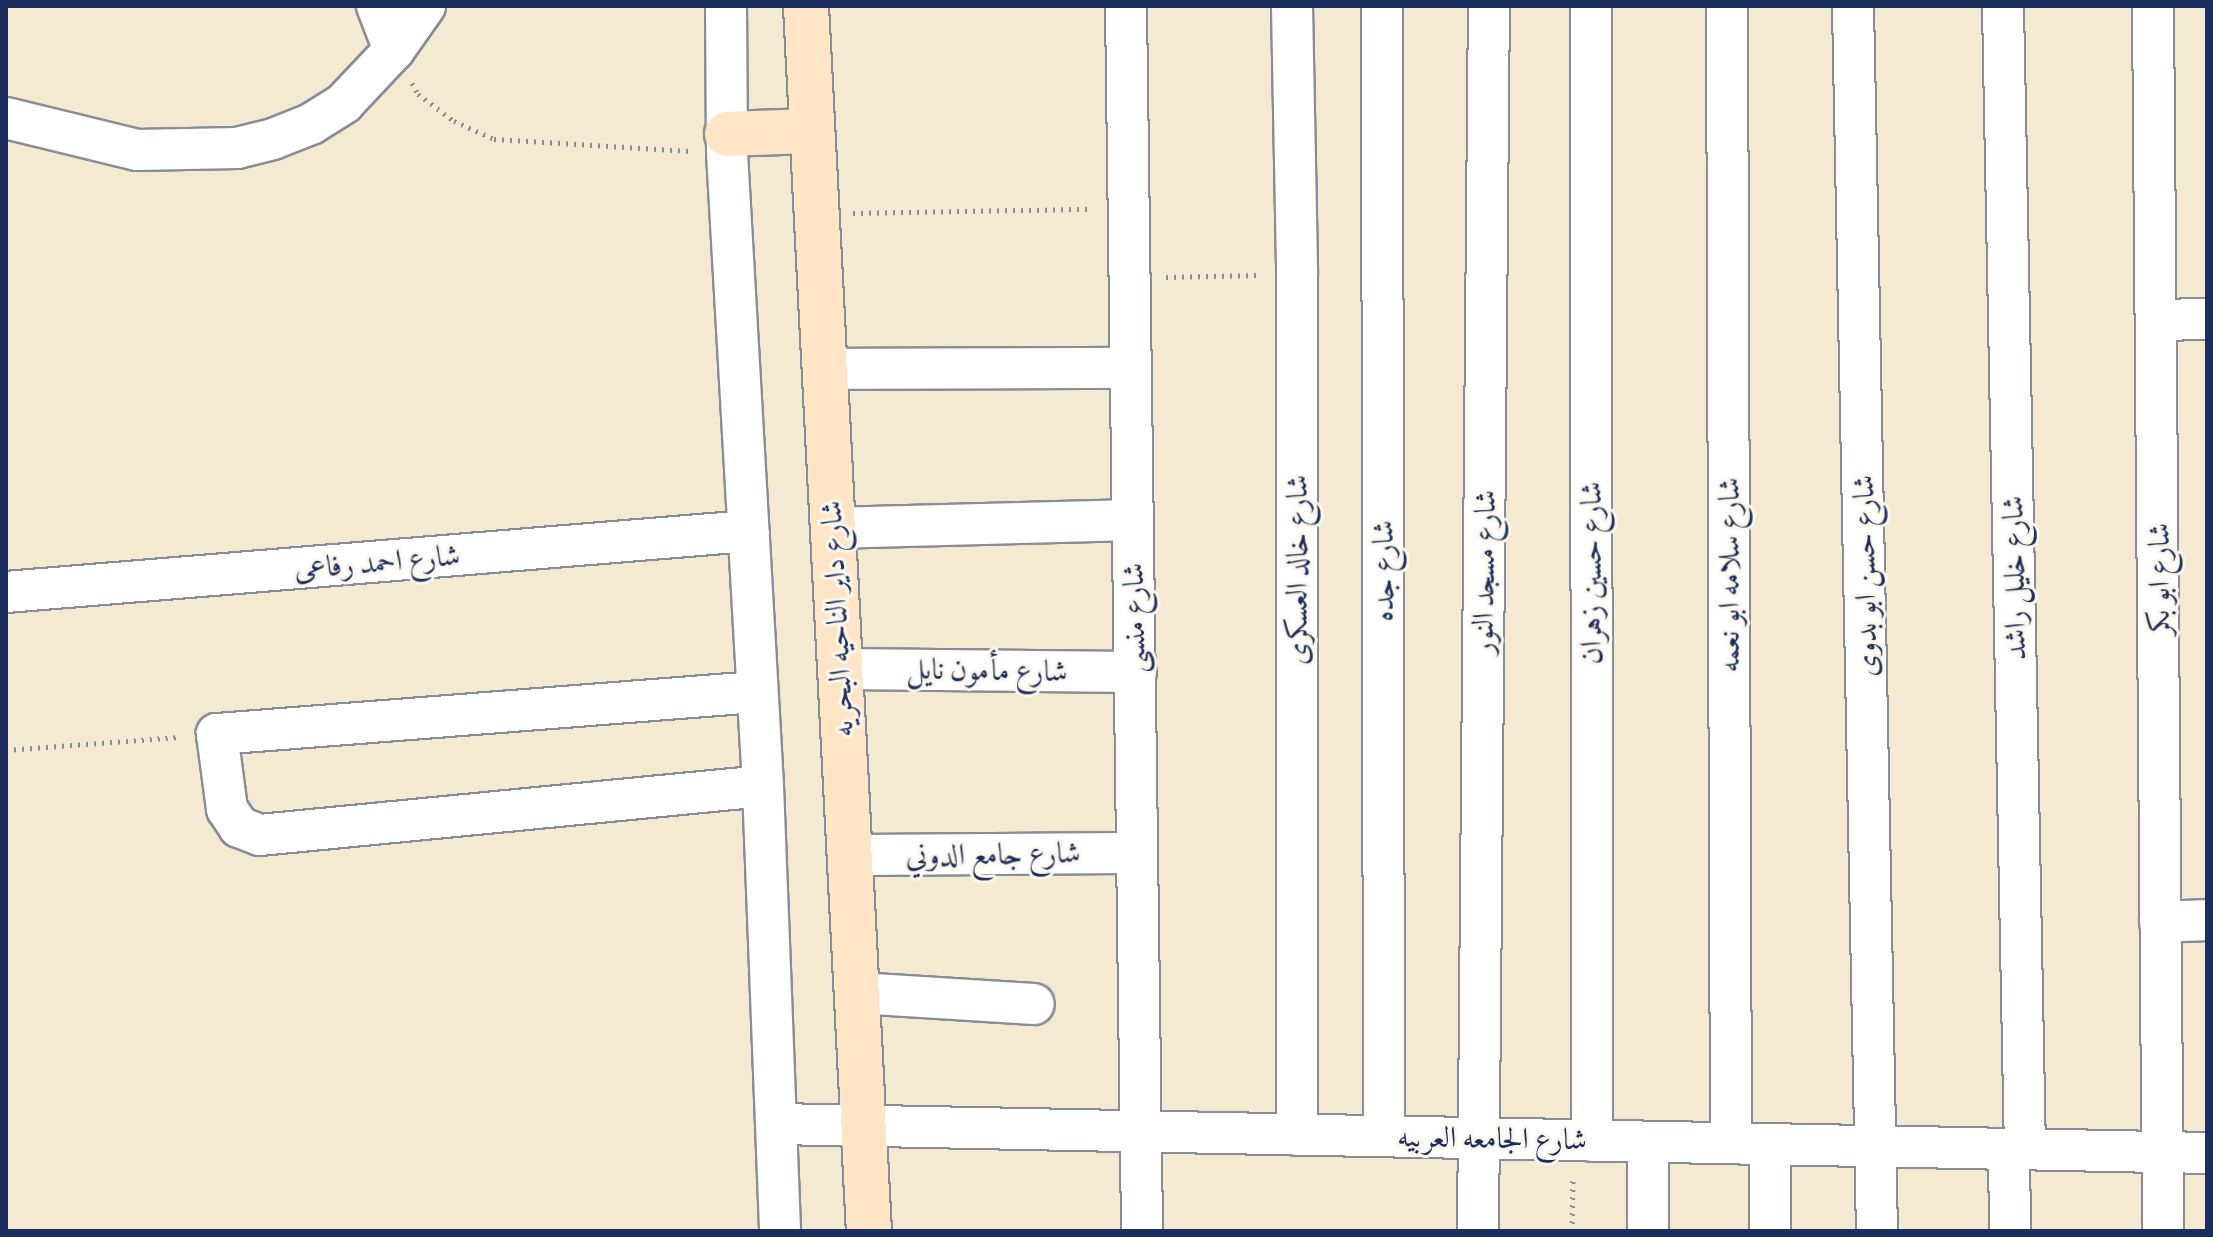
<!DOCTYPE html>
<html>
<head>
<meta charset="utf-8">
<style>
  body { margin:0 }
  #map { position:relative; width:2213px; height:1237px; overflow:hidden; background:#f4e9d1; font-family:"EB Garamond",Amiri,serif }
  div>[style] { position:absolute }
  .path>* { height:5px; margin-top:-2.5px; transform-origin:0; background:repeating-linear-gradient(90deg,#888c98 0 2px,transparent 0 8px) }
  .roads { filter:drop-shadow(2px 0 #888c98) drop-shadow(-2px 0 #888c98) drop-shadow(0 2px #888c98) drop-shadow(0 -2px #888c98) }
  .street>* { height:40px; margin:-20px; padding:0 20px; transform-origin:20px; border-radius:20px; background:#fff }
  .secondary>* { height:44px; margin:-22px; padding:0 22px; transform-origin:22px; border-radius:22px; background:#fde5c5 }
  span { translate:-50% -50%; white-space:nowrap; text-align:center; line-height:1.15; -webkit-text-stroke:6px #fbf7ec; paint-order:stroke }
  .street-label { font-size:30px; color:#1b2f5e }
  .frame { position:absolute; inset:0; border:8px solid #1b2f5e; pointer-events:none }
</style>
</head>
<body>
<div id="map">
  <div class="path">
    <div style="left:412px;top:83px;width:13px;rotate:61deg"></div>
    <div style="left:418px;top:94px;width:45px;rotate:36.9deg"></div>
    <div style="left:454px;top:121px;width:44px;rotate:24.2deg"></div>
    <div style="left:494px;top:139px;width:196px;rotate:3.5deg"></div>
    <div style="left:853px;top:213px;width:238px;rotate:-1deg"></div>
    <div style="left:1166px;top:277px;width:94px;rotate:-1.2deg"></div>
    <div style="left:6px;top:750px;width:174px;rotate:-4.3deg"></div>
    <div style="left:1572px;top:1231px;width:54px;rotate:-88.9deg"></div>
  </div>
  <div class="roads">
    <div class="street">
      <div style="left:377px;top:6px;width:47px;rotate:68.9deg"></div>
      <div style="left:726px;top:6px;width:147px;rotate:89.6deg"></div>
      <div style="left:727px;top:153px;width:634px;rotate:86.74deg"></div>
      <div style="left:763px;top:786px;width:445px;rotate:87.8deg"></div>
      <div style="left:1126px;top:6px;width:1225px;rotate:89.25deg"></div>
      <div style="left:1292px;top:6px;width:268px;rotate:88.9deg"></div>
      <div style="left:1297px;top:274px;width:861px;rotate:90deg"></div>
      <div style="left:1382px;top:6px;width:1130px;rotate:89.9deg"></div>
      <div style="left:1591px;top:6px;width:1135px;rotate:89.95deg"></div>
      <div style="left:1727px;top:6px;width:1137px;rotate:89.8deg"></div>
      <div style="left:1853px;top:6px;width:1225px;rotate:88.88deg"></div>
      <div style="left:2003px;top:6px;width:1143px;rotate:88.9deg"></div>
      <div style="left:2153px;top:6px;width:1225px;rotate:89.53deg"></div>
      <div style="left:6px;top:118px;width:135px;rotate:13.7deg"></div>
      <div style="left:137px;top:150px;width:100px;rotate:-1.1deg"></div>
      <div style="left:237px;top:148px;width:37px;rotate:-14deg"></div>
      <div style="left:273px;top:139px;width:41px;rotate:-21.5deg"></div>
      <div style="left:311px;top:124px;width:39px;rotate:-32deg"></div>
      <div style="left:344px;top:103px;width:73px;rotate:-46.7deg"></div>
      <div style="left:394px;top:50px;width:54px;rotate:-54.8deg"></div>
      <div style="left:2158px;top:320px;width:49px;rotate:-1.2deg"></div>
      <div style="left:823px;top:369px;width:308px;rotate:-0.2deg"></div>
      <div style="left:832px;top:528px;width:301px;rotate:-1.5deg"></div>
      <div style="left:6px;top:592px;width:745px;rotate:-4.7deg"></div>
      <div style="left:839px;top:669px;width:297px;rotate:0.6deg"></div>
      <div style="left:756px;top:692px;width:541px;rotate:175.54deg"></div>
      <div style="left:217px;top:734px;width:76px;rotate:82.4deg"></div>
      <div style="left:227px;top:809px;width:22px;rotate:56deg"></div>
      <div style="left:239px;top:827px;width:22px;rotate:21deg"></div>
      <div style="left:260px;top:835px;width:505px;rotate:-5.56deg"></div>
      <div style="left:849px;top:855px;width:288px;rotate:-0.4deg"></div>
      <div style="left:2160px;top:922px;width:47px;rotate:-2.4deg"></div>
      <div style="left:858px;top:993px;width:176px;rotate:3.6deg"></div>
      <div style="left:777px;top:1124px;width:1430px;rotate:1.16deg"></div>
      <div style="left:1770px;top:1144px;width:87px;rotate:90deg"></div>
      <div style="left:2009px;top:1149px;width:82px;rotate:89.3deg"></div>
      <div style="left:1478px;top:1231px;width:1225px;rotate:-89.49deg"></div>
      <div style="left:1648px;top:1231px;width:89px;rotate:-90deg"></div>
    </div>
    <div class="secondary">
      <div style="left:806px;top:6px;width:1227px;rotate:87.06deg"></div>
      <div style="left:727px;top:134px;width:83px;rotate:-2.1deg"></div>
    </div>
  </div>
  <div class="street-label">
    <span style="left:377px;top:562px;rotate:-5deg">شارع احمد رفاعى</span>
    <span style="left:1297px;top:570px;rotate:-90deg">شارع خالد العسكرى</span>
    <span style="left:1383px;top:571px;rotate:-90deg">شارع جده</span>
    <span style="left:1484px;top:572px;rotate:-89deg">شارع مسجد النور</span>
    <span style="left:1591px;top:573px;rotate:-90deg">شارع حسين زهران</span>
    <span style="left:1729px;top:575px;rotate:-90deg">شارع سلامه ابو نعمه</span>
    <span style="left:1865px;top:576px;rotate:-91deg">شارع حسن ابو بدوى</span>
    <span style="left:2014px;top:578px;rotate:-91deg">شارع خليل راشد</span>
    <span style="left:2159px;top:579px;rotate:-90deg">شارع ابو بكر</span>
    <span style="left:1134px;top:618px;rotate:-91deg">شارع منسى</span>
    <span style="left:837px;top:619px;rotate:-93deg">شارع داير الناحيه البحريه</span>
    <span style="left:987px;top:670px;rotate:1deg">شارع مأمون نايل</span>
    <span style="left:993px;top:854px;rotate:-1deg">شارع جامع الدوني</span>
    <span style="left:1492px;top:1138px;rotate:1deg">شارع الجامعه العربيه</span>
  </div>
  <div class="frame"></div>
</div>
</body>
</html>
